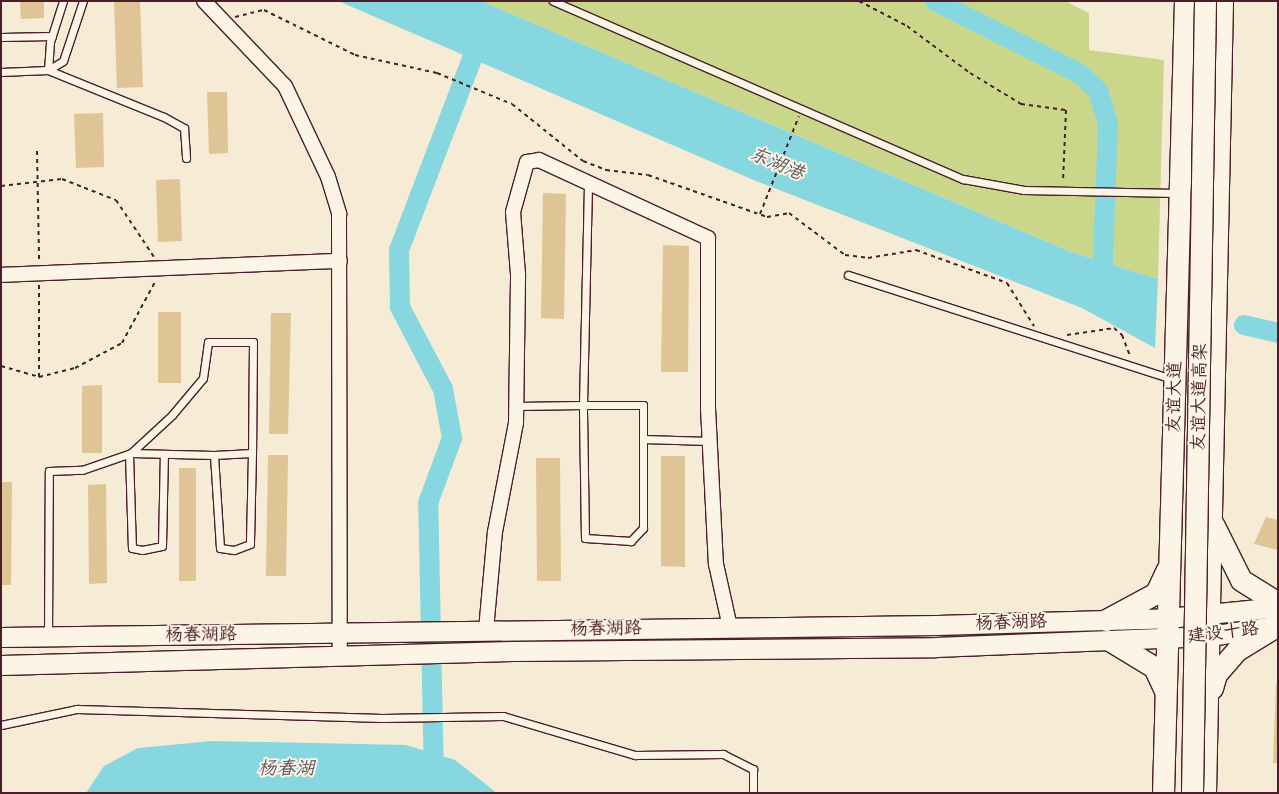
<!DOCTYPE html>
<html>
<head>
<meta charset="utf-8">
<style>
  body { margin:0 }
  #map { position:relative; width:1279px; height:794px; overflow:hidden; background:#f6ebd5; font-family:"Patrick Hand","LXGW WenKai TC",sans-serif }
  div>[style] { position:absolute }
  .green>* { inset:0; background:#cad78b }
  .water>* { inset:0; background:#87d7e0 }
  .river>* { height:20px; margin:-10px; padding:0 10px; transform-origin:10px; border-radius:10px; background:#87d7e0 }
  .building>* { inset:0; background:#dfc595 }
  .path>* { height:2px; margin-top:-1px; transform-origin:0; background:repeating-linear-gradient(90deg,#4a1f2b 0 4px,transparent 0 8px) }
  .roads { filter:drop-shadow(1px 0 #4a1f2b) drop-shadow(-1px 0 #4a1f2b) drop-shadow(0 1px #4a1f2b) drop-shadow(0 -1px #4a1f2b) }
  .service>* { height:7px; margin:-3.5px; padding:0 3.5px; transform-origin:3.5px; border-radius:3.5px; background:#fcf5e5 }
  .minor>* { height:14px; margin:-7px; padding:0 7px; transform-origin:7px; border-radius:7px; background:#fcf5e5 }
  .secondary>* { height:19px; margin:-9.5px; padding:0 9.5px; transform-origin:9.5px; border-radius:9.5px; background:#fcf5e5 }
  .primary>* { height:21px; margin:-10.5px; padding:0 10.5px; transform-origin:10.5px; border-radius:10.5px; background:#fcf5e5 }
  .bridges { filter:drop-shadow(1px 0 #4a1f2b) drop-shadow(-1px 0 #4a1f2b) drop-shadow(0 1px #4a1f2b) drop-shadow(0 -1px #4a1f2b) }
  .primary-bridge>* { height:21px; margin:-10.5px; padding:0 10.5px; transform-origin:10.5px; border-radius:10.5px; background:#fcf5e5 }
  span { translate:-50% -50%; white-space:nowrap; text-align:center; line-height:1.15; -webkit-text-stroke:4px #fcf5e5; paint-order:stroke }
  .street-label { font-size:18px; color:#4a1f2b }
  .water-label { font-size:19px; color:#5c5661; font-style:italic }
  .frame { position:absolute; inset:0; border:2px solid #4a1f2b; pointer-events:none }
</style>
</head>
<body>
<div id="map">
  <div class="green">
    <div style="clip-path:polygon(481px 1px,1065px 1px,1089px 13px,1089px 50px,1164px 60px,1158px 279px,1071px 252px)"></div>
  </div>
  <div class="water">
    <div style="clip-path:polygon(338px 1px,481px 1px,1071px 252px,1158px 279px,1155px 348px,1082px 308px,756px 181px)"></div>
    <div style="clip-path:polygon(212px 741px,406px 745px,455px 760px,497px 793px,86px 793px,104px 766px,138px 748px)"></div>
  </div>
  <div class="river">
    <div style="left:935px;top:1px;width:162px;rotate:26.7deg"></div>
    <div style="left:1080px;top:74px;width:25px;rotate:43deg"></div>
    <div style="left:1098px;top:91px;width:34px;rotate:73deg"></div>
    <div style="left:1108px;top:123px;width:165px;rotate:92.1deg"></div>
    <div style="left:1244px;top:325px;width:35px;rotate:13deg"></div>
    <div style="left:434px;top:779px;width:276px;rotate:-91.2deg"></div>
    <div style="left:428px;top:503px;width:69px;rotate:-69.7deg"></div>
    <div style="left:452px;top:438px;width:50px;rotate:-100.4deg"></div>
    <div style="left:443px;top:389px;width:93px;rotate:-117.7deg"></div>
    <div style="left:400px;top:307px;width:57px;rotate:-91deg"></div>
    <div style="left:399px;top:250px;width:230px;rotate:-69.1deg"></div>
  </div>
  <div class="building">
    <div style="clip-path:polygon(20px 1px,44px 1px,44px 18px,21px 19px)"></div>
    <div style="clip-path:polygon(114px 1px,140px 1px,143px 87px,117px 88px)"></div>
    <div style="clip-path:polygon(207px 92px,227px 92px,228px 153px,209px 154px)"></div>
    <div style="clip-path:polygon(103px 113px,104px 167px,76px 168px,74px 114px)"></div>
    <div style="clip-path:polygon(180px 179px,182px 241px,158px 242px,156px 180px)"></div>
    <div style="clip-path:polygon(543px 193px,566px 194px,564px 319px,541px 318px)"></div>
    <div style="clip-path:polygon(663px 245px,689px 246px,688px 372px,661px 372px)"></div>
    <div style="clip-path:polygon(158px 312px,181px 312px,181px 383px,158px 383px)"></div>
    <div style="clip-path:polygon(271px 313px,291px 313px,288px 434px,269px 434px)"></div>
    <div style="clip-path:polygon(102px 385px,102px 453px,82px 453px,82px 386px)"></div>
    <div style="clip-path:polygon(268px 455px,288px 455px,286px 576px,266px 576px)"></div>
    <div style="clip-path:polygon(661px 456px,685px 456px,685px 567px,661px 566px)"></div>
    <div style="clip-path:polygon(536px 458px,560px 458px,561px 581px,537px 581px)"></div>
    <div style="clip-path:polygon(179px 468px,196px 468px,196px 581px,179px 581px)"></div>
    <div style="clip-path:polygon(1px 482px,12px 482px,11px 585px,1px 585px)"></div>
    <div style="clip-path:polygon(106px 484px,107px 583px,89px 584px,88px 485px)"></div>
    <div style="clip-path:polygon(1266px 517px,1278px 520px,1278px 550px,1254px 544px)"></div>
    <div style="clip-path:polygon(1276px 683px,1278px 683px,1278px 763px,1273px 763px)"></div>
  </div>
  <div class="path">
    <div style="left:859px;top:1px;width:54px;rotate:27.5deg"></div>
    <div style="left:907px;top:26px;width:79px;rotate:36.7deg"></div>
    <div style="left:970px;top:73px;width:60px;rotate:31.3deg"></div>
    <div style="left:1021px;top:104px;width:45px;rotate:7.6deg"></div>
    <div style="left:1066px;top:110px;width:72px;rotate:92.4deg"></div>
    <div style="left:235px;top:17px;width:30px;rotate:-14deg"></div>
    <div style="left:264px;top:10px;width:102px;rotate:26.3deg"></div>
    <div style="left:355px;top:55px;width:84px;rotate:12.4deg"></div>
    <div style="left:437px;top:73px;width:81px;rotate:22.5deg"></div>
    <div style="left:512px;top:104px;width:91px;rotate:38.8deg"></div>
    <div style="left:583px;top:161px;width:25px;rotate:21deg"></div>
    <div style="left:606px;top:170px;width:42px;rotate:6.8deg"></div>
    <div style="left:648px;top:175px;width:126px;rotate:19.4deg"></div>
    <div style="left:767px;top:217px;width:22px;rotate:-10deg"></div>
    <div style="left:789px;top:213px;width:70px;rotate:36.9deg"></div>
    <div style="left:845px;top:255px;width:23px;rotate:7deg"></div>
    <div style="left:868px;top:258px;width:49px;rotate:-9.5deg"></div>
    <div style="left:916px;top:250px;width:97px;rotate:19.9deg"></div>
    <div style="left:1007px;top:283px;width:51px;rotate:57.9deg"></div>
    <div style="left:37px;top:151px;width:109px;rotate:88.9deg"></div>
    <div style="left:1px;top:186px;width:61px;rotate:-6.5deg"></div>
    <div style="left:62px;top:179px;width:58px;rotate:21.3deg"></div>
    <div style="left:116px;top:200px;width:69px;rotate:56.3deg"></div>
    <div style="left:760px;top:214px;width:105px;rotate:-68.3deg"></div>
    <div style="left:1067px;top:335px;width:48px;rotate:-8.5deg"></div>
    <div style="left:1114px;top:328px;width:11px;rotate:41deg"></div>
    <div style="left:1122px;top:335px;width:22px;rotate:69deg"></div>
    <div style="left:1px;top:366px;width:40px;rotate:16deg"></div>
    <div style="left:39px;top:377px;width:37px;rotate:-14deg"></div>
    <div style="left:75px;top:368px;width:53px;rotate:-28deg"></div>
    <div style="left:122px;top:343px;width:69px;rotate:-61.6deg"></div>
    <div style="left:39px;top:377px;width:92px;rotate:-90deg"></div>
  </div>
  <div class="roads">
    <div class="service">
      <div style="left:63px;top:1px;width:43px;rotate:107.6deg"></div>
      <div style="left:50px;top:42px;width:28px;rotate:94deg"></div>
      <div style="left:48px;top:70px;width:17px;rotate:-31deg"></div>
      <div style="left:63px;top:61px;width:63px;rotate:-71.6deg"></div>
      <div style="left:553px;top:1px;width:447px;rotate:23.5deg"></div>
      <div style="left:963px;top:179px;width:62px;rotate:10.2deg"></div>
      <div style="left:1024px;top:190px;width:153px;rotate:1.1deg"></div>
      <div style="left:1px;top:37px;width:51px;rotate:-1.1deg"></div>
      <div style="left:1px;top:72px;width:47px;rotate:-2.4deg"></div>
      <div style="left:48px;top:70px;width:125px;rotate:22.1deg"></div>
      <div style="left:164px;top:117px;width:23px;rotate:29deg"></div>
      <div style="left:184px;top:128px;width:30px;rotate:86deg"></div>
      <div style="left:848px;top:275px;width:340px;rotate:17.8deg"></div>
      <div style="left:516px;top:406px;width:67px;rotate:-0.9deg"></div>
      <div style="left:583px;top:405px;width:60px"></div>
      <div style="left:643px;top:405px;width:123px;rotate:90deg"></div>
      <div style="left:643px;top:528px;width:18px;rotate:133deg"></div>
      <div style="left:631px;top:541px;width:46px;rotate:-176.3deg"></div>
      <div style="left:585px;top:538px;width:133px;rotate:-90.9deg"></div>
      <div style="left:583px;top:405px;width:223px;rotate:-88.7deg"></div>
      <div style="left:643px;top:439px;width:66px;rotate:1.7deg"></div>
      <div style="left:131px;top:453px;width:83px;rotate:1.4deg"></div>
      <div style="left:129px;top:454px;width:94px;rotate:88.2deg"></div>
      <div style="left:132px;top:548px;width:10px;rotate:11deg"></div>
      <div style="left:142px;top:550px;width:20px;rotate:-11deg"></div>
      <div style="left:162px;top:546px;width:92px;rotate:-88.8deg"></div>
      <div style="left:48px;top:636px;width:165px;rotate:-89.7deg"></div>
      <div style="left:49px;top:471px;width:33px;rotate:-2deg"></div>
      <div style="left:82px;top:470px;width:52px;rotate:-19.1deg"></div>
      <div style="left:131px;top:453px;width:56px;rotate:-42.8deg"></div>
      <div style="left:172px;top:415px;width:48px;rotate:-50deg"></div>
      <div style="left:203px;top:378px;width:36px;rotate:-82deg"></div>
      <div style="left:208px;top:342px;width:45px"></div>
      <div style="left:253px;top:342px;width:111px;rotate:90.5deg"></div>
      <div style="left:252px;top:453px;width:91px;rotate:91.3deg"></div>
      <div style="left:250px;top:544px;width:17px;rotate:159deg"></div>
      <div style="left:234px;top:550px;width:14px;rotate:-172deg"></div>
      <div style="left:220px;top:548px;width:93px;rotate:-93.7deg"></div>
      <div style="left:214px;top:455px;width:38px;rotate:-3deg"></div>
      <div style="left:1px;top:725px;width:78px;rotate:-11.9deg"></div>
      <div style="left:77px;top:709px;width:305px;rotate:1.7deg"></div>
      <div style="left:382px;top:718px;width:121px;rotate:-0.9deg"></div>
      <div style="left:503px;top:716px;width:138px;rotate:16.5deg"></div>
      <div style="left:635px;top:755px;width:88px;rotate:-0.7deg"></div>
      <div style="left:723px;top:754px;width:34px;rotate:27deg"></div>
      <div style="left:753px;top:769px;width:24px;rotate:90deg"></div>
    </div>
    <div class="minor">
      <div style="left:204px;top:1px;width:117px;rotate:46.4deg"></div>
      <div style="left:285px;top:86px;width:101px;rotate:64.7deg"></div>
      <div style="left:328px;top:177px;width:39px;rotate:73deg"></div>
      <div style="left:339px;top:214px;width:441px;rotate:89.9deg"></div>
      <div style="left:1px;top:275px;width:339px;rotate:-2.4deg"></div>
      <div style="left:486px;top:630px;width:98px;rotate:-84.8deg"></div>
      <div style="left:495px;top:532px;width:111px;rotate:-79.1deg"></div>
      <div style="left:516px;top:423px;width:149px;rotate:-89.2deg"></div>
      <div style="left:518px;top:274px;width:62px;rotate:-94.6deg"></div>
      <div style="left:513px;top:212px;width:52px;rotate:-74.4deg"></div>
      <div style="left:527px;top:162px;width:12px;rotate:-9deg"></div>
      <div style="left:539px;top:160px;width:186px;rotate:24.8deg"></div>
      <div style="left:708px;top:238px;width:170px;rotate:90deg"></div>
      <div style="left:708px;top:408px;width:156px;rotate:87.1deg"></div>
      <div style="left:716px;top:564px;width:65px;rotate:77.5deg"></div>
    </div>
    <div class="secondary">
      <div style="left:1px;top:637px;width:936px;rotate:-0.73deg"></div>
      <div style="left:937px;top:625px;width:231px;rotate:-1.7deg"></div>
      <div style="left:1168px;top:618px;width:111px;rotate:-5.7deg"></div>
      <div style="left:1px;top:665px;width:512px;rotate:-1.57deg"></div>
      <div style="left:513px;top:651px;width:422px;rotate:-0.5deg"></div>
      <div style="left:935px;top:647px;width:275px;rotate:-2.3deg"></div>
      <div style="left:1210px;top:636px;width:65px;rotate:-8.9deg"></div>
    </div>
    <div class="primary">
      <div style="left:1214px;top:526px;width:60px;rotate:63.4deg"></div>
      <div style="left:1241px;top:580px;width:44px;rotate:31.9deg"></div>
      <div style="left:1106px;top:620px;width:57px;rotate:-28.4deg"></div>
      <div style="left:1156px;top:593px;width:26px;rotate:-65deg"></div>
      <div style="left:1111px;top:641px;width:50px;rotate:31.2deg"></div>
      <div style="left:1154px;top:667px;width:26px;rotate:65deg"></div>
      <div style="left:1212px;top:688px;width:15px;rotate:-74deg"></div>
      <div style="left:1216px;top:674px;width:32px;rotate:-49deg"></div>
      <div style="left:1237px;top:650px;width:48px;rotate:-31.4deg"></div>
      <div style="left:1163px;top:793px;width:792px;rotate:-88.41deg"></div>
      <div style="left:1205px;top:793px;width:792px;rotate:-88.77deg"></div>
    </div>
  </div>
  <div class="bridges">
    <div class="primary-bridge">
      <div style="left:1192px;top:793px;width:792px;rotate:-89.06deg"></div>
    </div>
  </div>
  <div class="street-label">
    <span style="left:1174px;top:397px;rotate:-89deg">友谊大道</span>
    <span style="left:1199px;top:397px;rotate:-89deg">友谊大道高架</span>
    <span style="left:1011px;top:622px;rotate:-2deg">杨春湖路</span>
    <span style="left:606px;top:628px;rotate:-1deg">杨春湖路</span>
    <span style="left:1223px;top:632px;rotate:-7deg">建设十路</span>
    <span style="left:201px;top:634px;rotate:-1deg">杨春湖路</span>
  </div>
  <div class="water-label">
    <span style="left:777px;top:163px;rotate:23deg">东湖港</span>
    <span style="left:286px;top:768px">杨春湖</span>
  </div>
  <div class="frame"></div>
</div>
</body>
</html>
